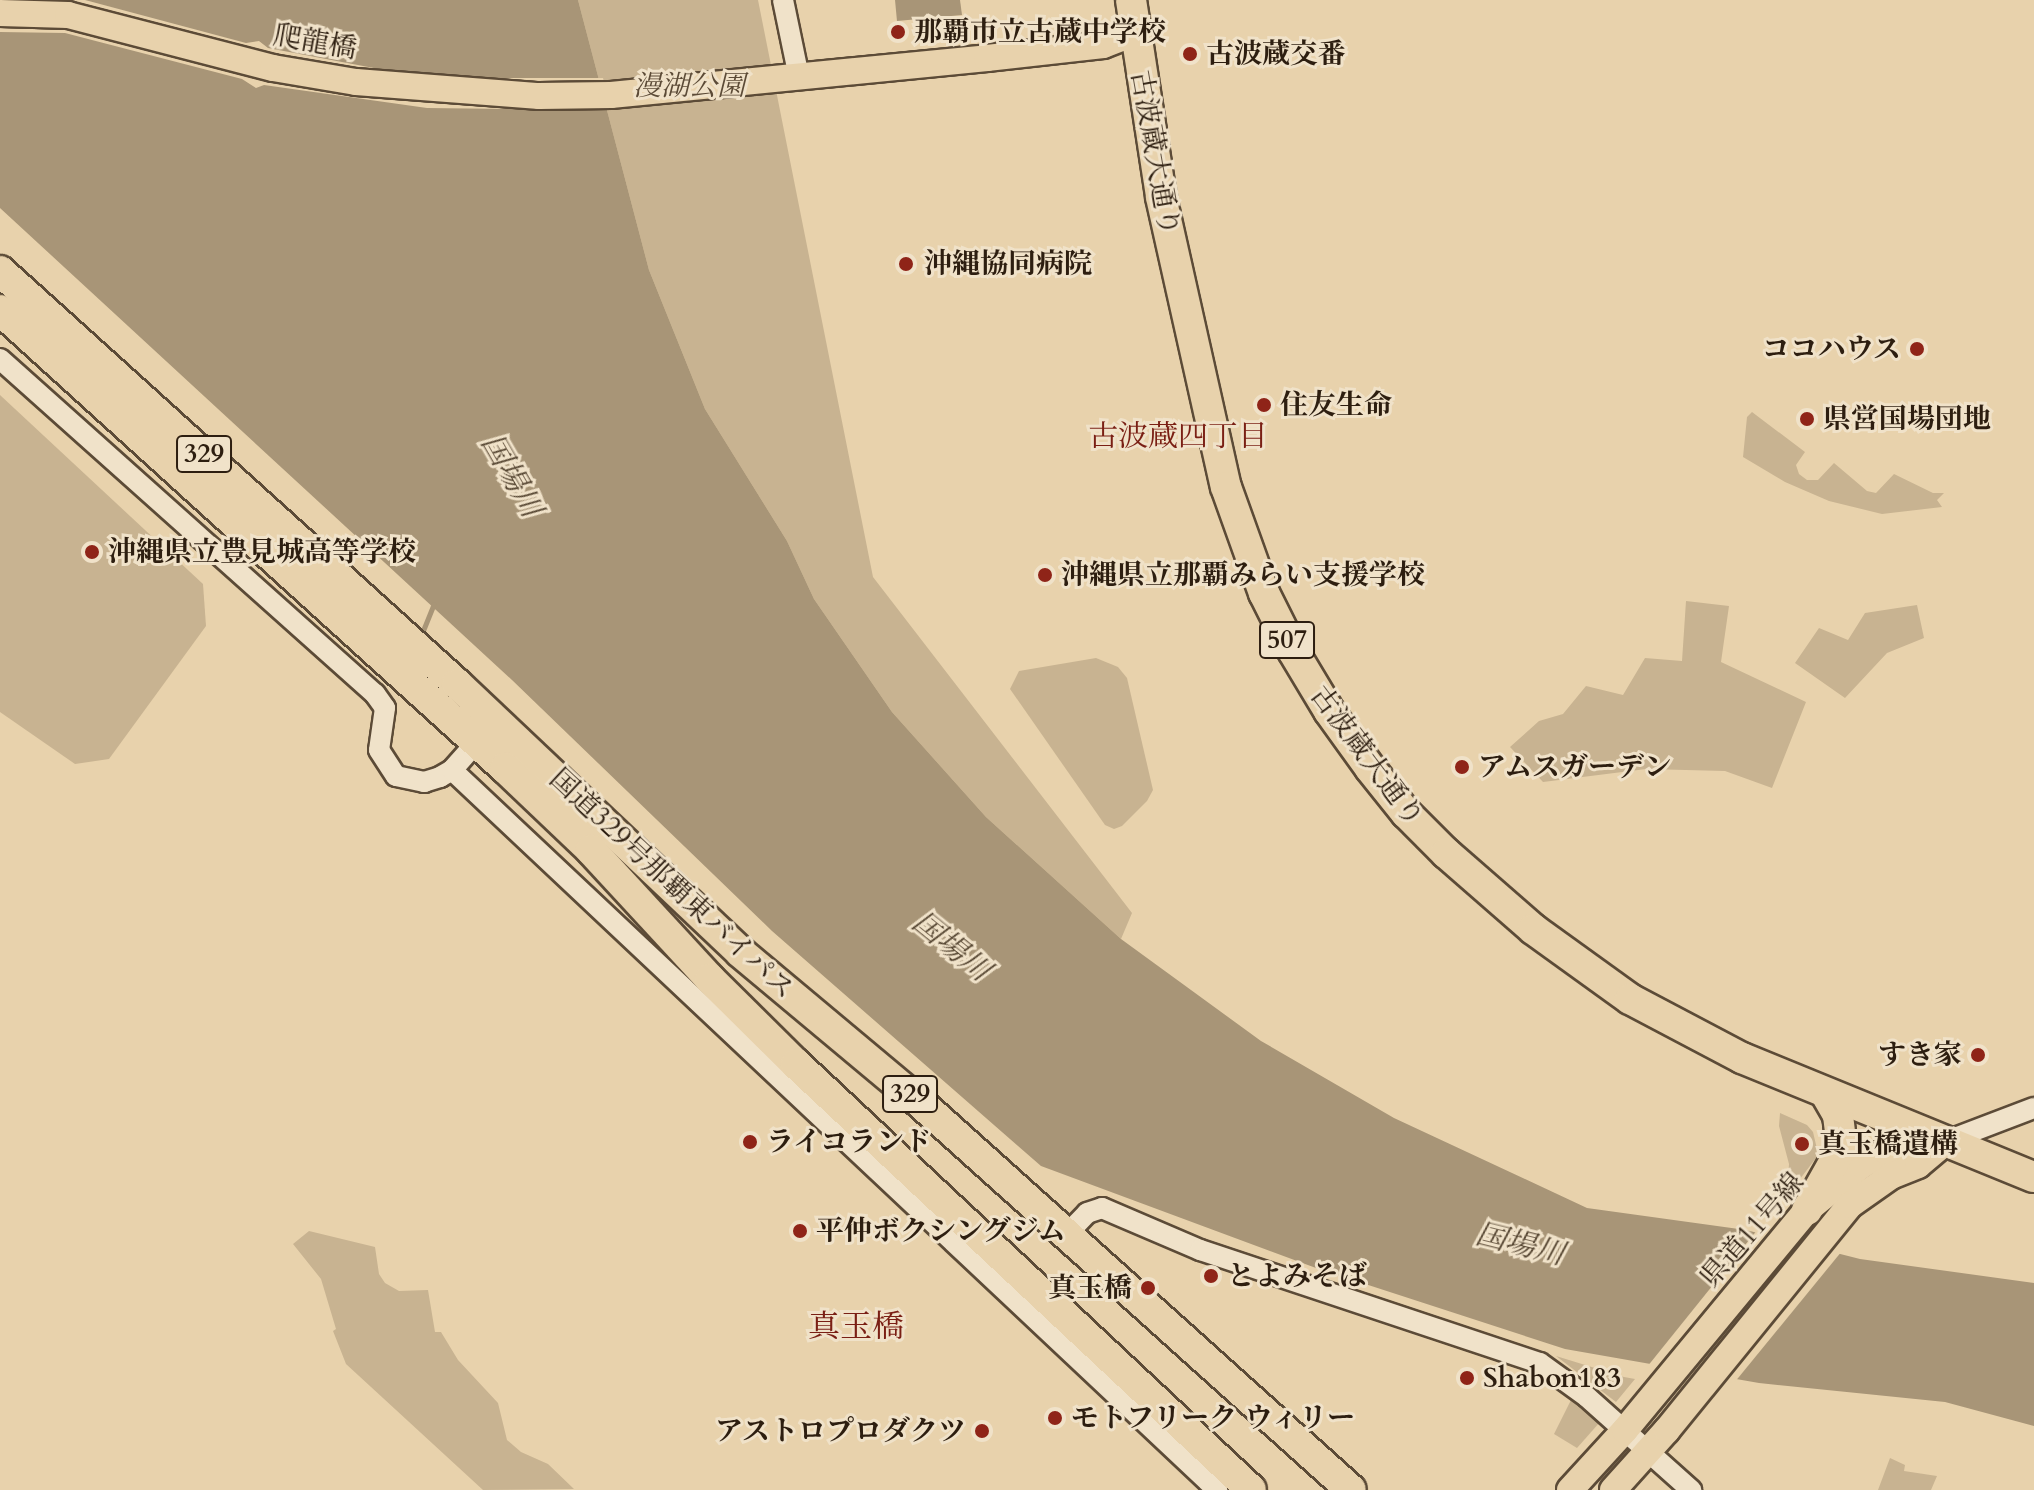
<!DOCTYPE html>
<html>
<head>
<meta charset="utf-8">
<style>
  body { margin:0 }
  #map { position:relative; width:2034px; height:1490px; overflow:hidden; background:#e8d2ac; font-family:Cardo,"Noto Serif JP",serif }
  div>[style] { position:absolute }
  .green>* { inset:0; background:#c8b391 }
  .water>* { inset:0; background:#a89577 }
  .pier>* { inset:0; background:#e8d2ac }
  .stream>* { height:5px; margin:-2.5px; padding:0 2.5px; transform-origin:2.5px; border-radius:2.5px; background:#a89577 }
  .roads { filter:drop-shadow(2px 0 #5c4b37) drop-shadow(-2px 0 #5c4b37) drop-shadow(0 2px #5c4b37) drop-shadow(0 -2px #5c4b37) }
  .minor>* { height:20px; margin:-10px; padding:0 10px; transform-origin:10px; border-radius:10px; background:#f0e2c9 }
  .major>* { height:26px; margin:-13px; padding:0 13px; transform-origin:13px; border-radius:13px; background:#e8d2ac }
  .highway>* { height:30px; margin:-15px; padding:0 15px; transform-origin:15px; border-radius:15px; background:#e8d2ac }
  .dots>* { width:22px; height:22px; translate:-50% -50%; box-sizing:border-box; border:4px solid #f0e2c9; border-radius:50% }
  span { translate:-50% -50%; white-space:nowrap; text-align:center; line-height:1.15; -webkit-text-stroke:6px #f0e2c9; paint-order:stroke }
  .shield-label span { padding:2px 6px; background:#f0e2c9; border:2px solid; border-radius:6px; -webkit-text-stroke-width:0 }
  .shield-label { font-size:26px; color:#2d1e10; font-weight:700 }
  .poi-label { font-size:28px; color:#2d1e10; font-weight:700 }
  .left { translate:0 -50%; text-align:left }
  .right { translate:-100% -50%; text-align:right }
  .street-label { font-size:28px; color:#2d1e10 }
  .park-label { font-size:28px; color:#5c4b37; font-style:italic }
  .neighbourhood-label { font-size:30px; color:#7a1f14 }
  .water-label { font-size:30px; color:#584834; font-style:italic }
  .quarter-label { font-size:32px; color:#7a1f14 }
</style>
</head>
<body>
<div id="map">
  <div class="green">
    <div style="clip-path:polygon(578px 0,758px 0,873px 577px,1132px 913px,1121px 939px,986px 817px,892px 712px,814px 599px,787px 541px,705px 409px,649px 270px)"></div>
    <div style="clip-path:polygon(0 395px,203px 584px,206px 626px,109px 759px,75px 764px,0 712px)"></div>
    <div style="clip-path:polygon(1752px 412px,1805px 452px,1796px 465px,1799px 474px,1807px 480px,1818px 480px,1834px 463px,1867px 491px,1876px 493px,1894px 474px,1933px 493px,1944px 493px,1937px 500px,1942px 507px,1882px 514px,1829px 501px,1785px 482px,1743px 457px,1747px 417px)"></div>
    <div style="clip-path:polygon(1686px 601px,1729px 606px,1721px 662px,1806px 702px,1772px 788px,1725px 771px,1646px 769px,1543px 782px,1510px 747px,1539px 721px,1563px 714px,1586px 686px,1623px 695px,1645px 658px,1682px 661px)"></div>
    <div style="clip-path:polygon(1917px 605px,1924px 638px,1887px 653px,1845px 698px,1795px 663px,1819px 628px,1848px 640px,1865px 613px)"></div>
    <div style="clip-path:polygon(1096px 658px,1118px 667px,1127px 678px,1153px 790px,1147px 801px,1122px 826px,1114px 829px,1105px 825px,1010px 689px,1019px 671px)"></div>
    <div style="clip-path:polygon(1780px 1113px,1807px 1125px,1813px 1132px,1817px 1149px,1816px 1158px,1787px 1196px,1789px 1164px,1779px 1126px)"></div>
    <div style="clip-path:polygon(309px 1231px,375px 1247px,379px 1274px,385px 1283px,399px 1291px,428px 1290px,435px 1332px,441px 1332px,458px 1360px,498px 1403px,507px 1440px,521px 1452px,548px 1464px,574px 1489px,483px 1490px,346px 1364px,333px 1331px,336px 1329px,321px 1279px,293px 1244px)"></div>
    <div style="clip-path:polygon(1556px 1356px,1624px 1377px,1635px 1379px,1616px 1402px)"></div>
    <div style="clip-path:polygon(1572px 1398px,1600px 1422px,1577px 1448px,1554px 1434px)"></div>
    <div style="clip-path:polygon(1890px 1458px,1905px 1465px,1904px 1471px,1937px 1476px,1931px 1490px,1878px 1490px)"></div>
  </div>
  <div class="water">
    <div style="clip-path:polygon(0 0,578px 0,649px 270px,705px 409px,787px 541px,814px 599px,892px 712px,986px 817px,1121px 939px,1261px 1041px,1394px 1118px,1587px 1208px,1746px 1230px,1860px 1259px,2034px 1283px,2034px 1426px,1945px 1402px,1759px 1383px,1565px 1349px,1316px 1268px,1041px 1166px,772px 931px,512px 680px,0 208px)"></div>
    <div style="clip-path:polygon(895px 0,960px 0,962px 15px,897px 21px)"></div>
  </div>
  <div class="pier">
    <div style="clip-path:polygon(0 0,85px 0,246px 43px,259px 41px,268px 48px,379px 69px,480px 78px,603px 78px,611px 110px,427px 108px,264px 85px,256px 88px,242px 79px,65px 33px,0 32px)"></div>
    <div style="clip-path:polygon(1758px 1229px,1842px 1251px,1734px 1383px,1647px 1367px)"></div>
  </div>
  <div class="stream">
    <div style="left:422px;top:633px;width:31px;rotate:-68deg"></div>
  </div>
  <div class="roads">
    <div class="minor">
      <div style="left:783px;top:0;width:79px;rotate:78.3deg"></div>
      <div style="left:0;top:359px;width:503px;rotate:41.78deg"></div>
      <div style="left:375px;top:694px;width:17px;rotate:54deg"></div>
      <div style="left:385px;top:708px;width:42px;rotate:98.1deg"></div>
      <div style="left:379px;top:750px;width:31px;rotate:57deg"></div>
      <div style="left:396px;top:776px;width:29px;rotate:12deg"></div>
      <div style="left:424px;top:782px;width:17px;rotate:-17deg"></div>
      <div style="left:440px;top:777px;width:14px;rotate:-30deg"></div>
      <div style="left:452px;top:770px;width:47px;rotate:-48.5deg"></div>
      <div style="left:452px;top:770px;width:1051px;rotate:43.26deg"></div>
      <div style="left:1947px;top:1141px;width:93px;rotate:-20.8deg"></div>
      <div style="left:1067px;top:1234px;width:29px;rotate:-46deg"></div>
      <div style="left:1087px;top:1213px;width:16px;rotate:-18deg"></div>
      <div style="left:1102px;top:1208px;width:107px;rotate:23.2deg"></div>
      <div style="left:1200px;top:1250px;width:358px;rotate:18.4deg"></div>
      <div style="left:1540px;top:1363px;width:58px;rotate:35.9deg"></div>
      <div style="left:1587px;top:1397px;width:140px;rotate:41.8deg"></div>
    </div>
    <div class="major">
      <div style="left:0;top:13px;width:68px;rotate:1.7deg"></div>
      <div style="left:68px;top:15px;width:212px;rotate:14.5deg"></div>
      <div style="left:273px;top:68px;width:84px;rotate:9.6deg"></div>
      <div style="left:356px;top:82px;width:184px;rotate:4.4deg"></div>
      <div style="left:539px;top:96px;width:72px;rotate:-0.8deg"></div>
      <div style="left:611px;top:95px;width:378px;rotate:-5.6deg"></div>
      <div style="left:987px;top:58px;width:117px;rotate:-6.4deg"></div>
      <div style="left:1103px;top:45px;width:33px;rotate:-21deg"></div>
      <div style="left:1570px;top:1490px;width:81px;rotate:-47.5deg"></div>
      <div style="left:1625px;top:1430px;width:286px;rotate:-50.4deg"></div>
      <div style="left:1807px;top:1210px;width:71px;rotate:-39.3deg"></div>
      <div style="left:1862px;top:1165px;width:28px;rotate:-30deg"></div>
      <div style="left:1886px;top:1151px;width:31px;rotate:-15deg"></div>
      <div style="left:1916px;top:1143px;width:31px;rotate:-4deg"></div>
      <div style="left:1613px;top:1490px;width:81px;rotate:-48deg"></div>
      <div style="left:1667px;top:1430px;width:290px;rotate:-50.9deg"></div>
      <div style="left:1850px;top:1205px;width:50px;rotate:-35.3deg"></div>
      <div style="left:1891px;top:1176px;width:29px;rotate:-22deg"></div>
      <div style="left:1918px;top:1165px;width:38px;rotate:-40deg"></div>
    </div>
    <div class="highway">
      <div style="left:1131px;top:0;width:199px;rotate:81.3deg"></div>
      <div style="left:1161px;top:197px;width:297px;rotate:77.4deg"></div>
      <div style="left:1226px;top:487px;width:113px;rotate:70.3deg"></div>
      <div style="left:1264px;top:593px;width:65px;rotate:63.4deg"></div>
      <div style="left:1293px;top:651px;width:70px;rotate:59deg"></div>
      <div style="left:1329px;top:711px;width:70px;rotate:54.3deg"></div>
      <div style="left:1370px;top:768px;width:58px;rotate:51.3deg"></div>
      <div style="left:1406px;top:813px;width:57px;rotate:45deg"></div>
      <div style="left:1446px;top:853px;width:116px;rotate:41.1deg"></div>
      <div style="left:1533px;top:929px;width:120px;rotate:35.8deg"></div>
      <div style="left:1630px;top:999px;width:127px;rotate:27.8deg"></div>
      <div style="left:1742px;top:1058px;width:315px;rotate:22.2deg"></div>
      <div style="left:0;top:271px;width:616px;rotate:42.1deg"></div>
      <div style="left:457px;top:684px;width:390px;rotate:43.4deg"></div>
      <div style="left:740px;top:952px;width:231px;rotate:39.9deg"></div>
      <div style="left:917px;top:1100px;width:583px;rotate:41.94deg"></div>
      <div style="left:0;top:310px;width:682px;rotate:42.21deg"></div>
      <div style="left:505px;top:768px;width:119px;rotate:43.6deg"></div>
      <div style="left:591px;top:850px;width:176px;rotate:47.3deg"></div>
      <div style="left:710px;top:979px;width:121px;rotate:44.7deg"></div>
      <div style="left:796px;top:1064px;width:623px;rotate:43.11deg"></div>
      <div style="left:1807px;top:1210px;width:71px;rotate:-60.6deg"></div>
      <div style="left:1842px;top:1148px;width:33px;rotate:-97deg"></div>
      <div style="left:1838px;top:1115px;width:24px;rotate:-120deg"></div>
    </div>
  </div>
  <div class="dots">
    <div style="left:898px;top:32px;background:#8f2418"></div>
    <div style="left:1190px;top:54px;background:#8f2418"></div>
    <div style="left:906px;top:264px;background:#8f2418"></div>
    <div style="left:1917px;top:349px;background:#8f2418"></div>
    <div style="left:1264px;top:405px;background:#8f2418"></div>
    <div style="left:1807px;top:419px;background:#8f2418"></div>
    <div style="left:92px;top:552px;background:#8f2418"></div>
    <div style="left:1045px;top:575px;background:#8f2418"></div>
    <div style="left:1462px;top:767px;background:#8f2418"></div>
    <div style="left:1978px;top:1055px;background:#8f2418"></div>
    <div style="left:750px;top:1142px;background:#8f2418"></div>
    <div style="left:1802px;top:1144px;background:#8f2418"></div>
    <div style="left:800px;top:1231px;background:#8f2418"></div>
    <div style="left:1211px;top:1276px;background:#8f2418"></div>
    <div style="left:1148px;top:1288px;background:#8f2418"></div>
    <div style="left:1467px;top:1378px;background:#8f2418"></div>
    <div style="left:1055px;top:1418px;background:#8f2418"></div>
    <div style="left:982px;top:1431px;background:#8f2418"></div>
  </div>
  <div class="shield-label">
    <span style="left:204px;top:454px">329</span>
    <span style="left:1287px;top:640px">507</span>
    <span style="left:910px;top:1094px">329</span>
  </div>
  <div class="poi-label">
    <span class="left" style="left:914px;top:32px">那覇市立古蔵中学校</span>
    <span class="left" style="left:1206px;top:54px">古波蔵交番</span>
    <span class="left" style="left:924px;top:264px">沖縄協同病院</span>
    <span class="right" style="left:1901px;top:349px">ココハウス</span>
    <span class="left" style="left:1280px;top:405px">住友生命</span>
    <span class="left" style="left:1823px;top:419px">県営国場団地</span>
    <span class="left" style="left:108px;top:552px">沖縄県立豊見城高等学校</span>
    <span class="left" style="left:1061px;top:575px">沖縄県立那覇みらい支援学校</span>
    <span class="left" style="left:1478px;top:767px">アムスガーデン</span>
    <span class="right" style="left:1962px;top:1055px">すき家</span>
    <span class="left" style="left:766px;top:1142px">ライコランド</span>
    <span class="left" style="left:1818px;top:1144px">真玉橋遺構</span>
    <span class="left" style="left:816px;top:1231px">平仲ボクシングジム</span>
    <span class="left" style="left:1227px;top:1276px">とよみそば</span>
    <span class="right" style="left:1132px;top:1288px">真玉橋</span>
    <span class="left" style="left:1483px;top:1378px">Shabon183</span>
    <span class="left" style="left:1071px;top:1418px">モトフリーク ウィリー</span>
    <span class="right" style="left:966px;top:1431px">アストロプロダクツ</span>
  </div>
  <div class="street-label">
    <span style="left:315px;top:42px;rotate:10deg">爬龍橋</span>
    <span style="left:1155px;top:153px;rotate:80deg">古波蔵大通り</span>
    <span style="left:1367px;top:756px;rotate:53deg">古波蔵大通り</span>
    <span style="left:672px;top:884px;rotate:43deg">国道329号那覇東バイパス</span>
    <span style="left:1752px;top:1230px;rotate:-49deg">県道11号線</span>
  </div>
  <div class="park-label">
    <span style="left:689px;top:86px">漫湖公園</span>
  </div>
  <div class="neighbourhood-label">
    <span style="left:1178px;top:437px">古波蔵四丁目</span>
  </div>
  <div class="water-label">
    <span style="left:511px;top:476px;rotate:60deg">国場川</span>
    <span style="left:951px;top:947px;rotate:39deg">国場川</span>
    <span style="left:1520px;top:1245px;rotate:14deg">国場川</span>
  </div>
  <div class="quarter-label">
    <span style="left:856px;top:1327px">真玉橋</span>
  </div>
</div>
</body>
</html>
